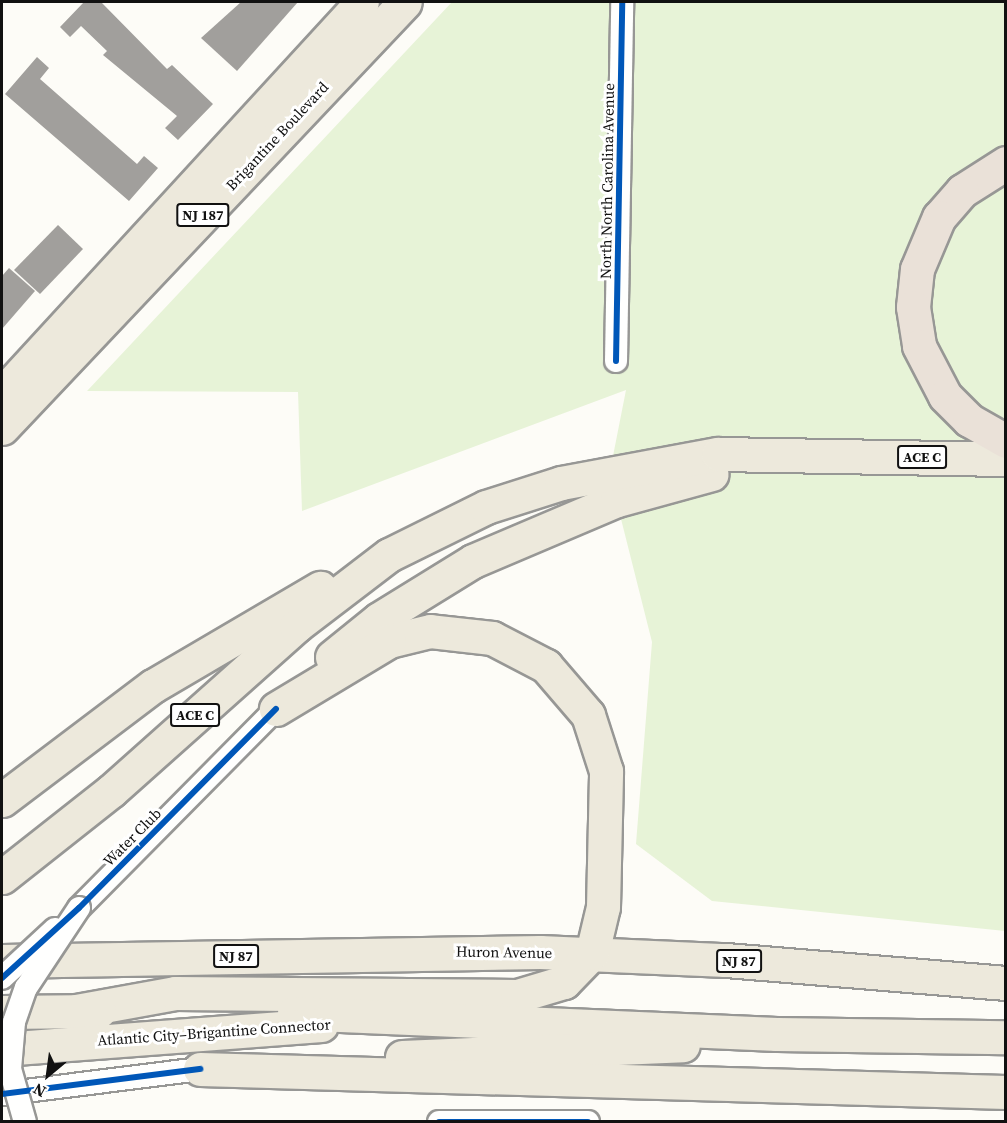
<!DOCTYPE html>
<html>
<head>
<meta charset="utf-8">
<style>
  body { margin:0 }
  #map { position:relative; width:1007px; height:1123px; overflow:hidden; background:#fdfcf7; font-family:"Source Serif 4",serif }
  div>[style] { position:absolute }
  .green>* { inset:0; background:#e7f3d7 }
  .building>* { inset:0; background:#a19f9c }
  .roads { filter:drop-shadow(2px 0 #979795) drop-shadow(-2px 0 #979795) drop-shadow(0 2px #979795) drop-shadow(0 -2px #979795) }
  .street>* { height:22px; margin:-11px; padding:0 11px; transform-origin:11px; border-radius:11px; background:#fffffe }
  .primary>* { height:33px; margin:-16.5px; padding:0 16.5px; transform-origin:16.5px; border-radius:16.5px; background:#ede9dc }
  .highway>* { height:33px; margin:-16.5px; padding:0 16.5px; transform-origin:16.5px; border-radius:16.5px; background:#eae1d8 }
  .bridges { filter:drop-shadow(2px 0 #979795) drop-shadow(-2px 0 #979795) drop-shadow(0 2px #979795) drop-shadow(0 -2px #979795) }
  .street-bridge>* { height:22px; margin:-11px; padding:0 11px; transform-origin:11px; border-radius:11px; background:#fffffe }
  .cycleway>* { height:6px; margin:-3px; padding:0 3px; transform-origin:3px; border-radius:3px; background:#0057b8 }
  span { translate:-50% -50%; white-space:nowrap; text-align:center; line-height:1.15; -webkit-text-stroke:6px #fff; paint-order:stroke }
  .shield-label span { padding:2px 4px; background:#fff; border:2px solid; border-radius:4px; -webkit-text-stroke-width:0 }
  .shield-label { font-size:14px; color:#111; font-weight:700 }
  .street-label { font-size:15px; color:#111 }
  .frame { position:absolute; inset:0; border:3px solid #111; pointer-events:none }
  .north { position:absolute; left:18px; top:1045px; width:60px; height:60px; -webkit-text-stroke:4px #fff; paint-order:stroke; rotate:209deg; font-size:16px; font-weight:700; line-height:24px; text-align:center; color:#111 }
  .north::after { content:''; display:block; margin:auto; width:21px; height:27px; background:#111; clip-path:polygon(50% 0,100% 100%,50% 72%,0 100%) }
</style>
</head>
<body>
<div id="map">
  <div class="green">
    <div style="clip-path:polygon(452px 2px,1005px 2px,1005px 931px,712px 901px,636px 844px,652px 642px,620px 515px,613px 456px,626px 390px,302px 511px,298px 392px,87px 391px)"></div>
  </div>
  <div class="building">
    <div style="clip-path:polygon(84px 2px,101px 2px,167px 69px,172px 65px,213px 104px,178px 140px,165px 128px,177px 116px,103px 55px,107px 51px,81px 26px,70px 37px,60px 27px)"></div>
    <div style="clip-path:polygon(241px 2px,298px 2px,237px 71px,201px 38px)"></div>
    <div style="clip-path:polygon(37px 57px,49px 68px,40px 79px,137px 164px,144px 156px,158px 168px,129px 201px,5px 94px)"></div>
    <div style="clip-path:polygon(58px 225px,83px 249px,40px 294px,14px 270px)"></div>
    <div style="clip-path:polygon(9px 268px,35px 291px,2px 329px,2px 276px)"></div>
  </div>
  <div class="roads">
    <div class="street">
      <div style="left:616px;top:361px;width:359px;rotate:-89deg"></div>
      <div style="left:79px;top:908px;width:280px;rotate:-45.3deg"></div>
      <div style="left:2px;top:1094px;width:200px;rotate:-7.2deg"></div>
      <div style="left:439px;top:1122px;width:149px"></div>
    </div>
    <div class="primary">
      <div style="left:2px;top:394px;width:532px;rotate:-47.44deg"></div>
      <div style="left:2px;top:428px;width:586px;rotate:-46.59deg"></div>
      <div style="left:332px;top:657px;width:60px;rotate:-39deg"></div>
      <div style="left:379px;top:619px;width:110px;rotate:-31.7deg"></div>
      <div style="left:473px;top:561px;width:156px;rotate:-23deg"></div>
      <div style="left:617px;top:500px;width:98px;rotate:-15.3deg"></div>
      <div style="left:2px;top:800px;width:189px;rotate:-37.1deg"></div>
      <div style="left:153px;top:686px;width:194px;rotate:-30.4deg"></div>
      <div style="left:2px;top:877px;width:139px;rotate:-38.3deg"></div>
      <div style="left:111px;top:791px;width:248px;rotate:-41.7deg"></div>
      <div style="left:296px;top:626px;width:117px;rotate:-37.4deg"></div>
      <div style="left:389px;top:555px;width:108px;rotate:-26.3deg"></div>
      <div style="left:486px;top:507px;width:79px;rotate:-17.7deg"></div>
      <div style="left:561px;top:483px;width:160px;rotate:-10.5deg"></div>
      <div style="left:718px;top:454px;width:288px;rotate:1deg"></div>
      <div style="left:2px;top:961px;width:538px;rotate:-0.96deg"></div>
      <div style="left:540px;top:952px;width:186px;rotate:2.5deg"></div>
      <div style="left:726px;top:960px;width:281px;rotate:4.7deg"></div>
      <div style="left:76px;top:1011px;width:101px;rotate:-10.3deg"></div>
      <div style="left:175px;top:993px;width:342px;rotate:0.5deg"></div>
      <div style="left:517px;top:996px;width:49px;rotate:-16.6deg"></div>
      <div style="left:564px;top:982px;width:40px;rotate:-46deg"></div>
      <div style="left:592px;top:953px;width:47px;rotate:-76.6deg"></div>
      <div style="left:603px;top:907px;width:136px;rotate:-88.7deg"></div>
      <div style="left:606px;top:771px;width:59px;rotate:-107.8deg"></div>
      <div style="left:588px;top:715px;width:65px;rotate:-130.6deg"></div>
      <div style="left:546px;top:666px;width:61px;rotate:-152.6deg"></div>
      <div style="left:492px;top:638px;width:62px;rotate:-173.6deg"></div>
      <div style="left:430px;top:631px;width:42px;rotate:166.3deg"></div>
      <div style="left:389px;top:641px;width:132px;rotate:149deg"></div>
      <div style="left:2px;top:1012px;width:97px;rotate:-0.6deg"></div>
      <div style="left:294px;top:1013px;width:483px;rotate:2.5deg"></div>
      <div style="left:777px;top:1034px;width:229px;rotate:0.8deg"></div>
      <div style="left:2px;top:1049px;width:320px;rotate:-4.3deg"></div>
      <div style="left:402px;top:1057px;width:281px;rotate:-2.4deg"></div>
      <div style="left:200px;top:1069px;width:806px;rotate:1.63deg"></div>
    </div>
    <div class="highway">
      <div style="left:1006px;top:163px;width:52px;rotate:147.5deg"></div>
      <div style="left:962px;top:191px;width:35px;rotate:131deg"></div>
      <div style="left:939px;top:217px;width:56px;rotate:112.9deg"></div>
      <div style="left:917px;top:269px;width:38px;rotate:96deg"></div>
      <div style="left:913px;top:307px;width:39px;rotate:81deg"></div>
      <div style="left:919px;top:346px;width:56px;rotate:62.5deg"></div>
      <div style="left:945px;top:396px;width:34px;rotate:45deg"></div>
      <div style="left:969px;top:420px;width:43px;rotate:29.6deg"></div>
    </div>
  </div>
  <div class="bridges">
    <div class="street-bridge">
      <div style="left:2px;top:978px;width:72px;rotate:-42.8deg"></div>
      <div style="left:25px;top:1122px;width:55px;rotate:-105.8deg"></div>
      <div style="left:10px;top:1069px;width:47px;rotate:-85.1deg"></div>
      <div style="left:14px;top:1022px;width:36px;rotate:-71deg"></div>
      <div style="left:26px;top:988px;width:96px;rotate:-56.5deg"></div>
    </div>
  </div>
  <div class="cycleway">
    <div style="left:616px;top:361px;width:359px;rotate:-89deg"></div>
    <div style="left:2px;top:978px;width:104px;rotate:-42.3deg"></div>
    <div style="left:79px;top:908px;width:280px;rotate:-45.3deg"></div>
    <div style="left:2px;top:1094px;width:200px;rotate:-7.2deg"></div>
    <div style="left:439px;top:1122px;width:149px"></div>
  </div>
  <div class="shield-label">
    <span style="left:203px;top:215px">NJ 187</span>
    <span style="left:922px;top:457px">ACE C</span>
    <span style="left:195px;top:715px">ACE C</span>
    <span style="left:236px;top:956px">NJ 87</span>
    <span style="left:739px;top:961px">NJ 87</span>
  </div>
  <div class="street-label">
    <span style="left:277px;top:136px;rotate:-47deg">Brigantine Boulevard</span>
    <span style="left:607px;top:181px;rotate:-89deg">North North Carolina Avenue</span>
    <span style="left:132px;top:837px;rotate:-45deg">Water Club</span>
    <span style="left:504px;top:952px;rotate:1deg">Huron Avenue</span>
    <span style="left:214px;top:1032px;rotate:-4deg">Atlantic City–Brigantine Connector</span>
  </div>
  <div class="frame"></div>
  <div class="north">N</div>
</div>
</body>
</html>
